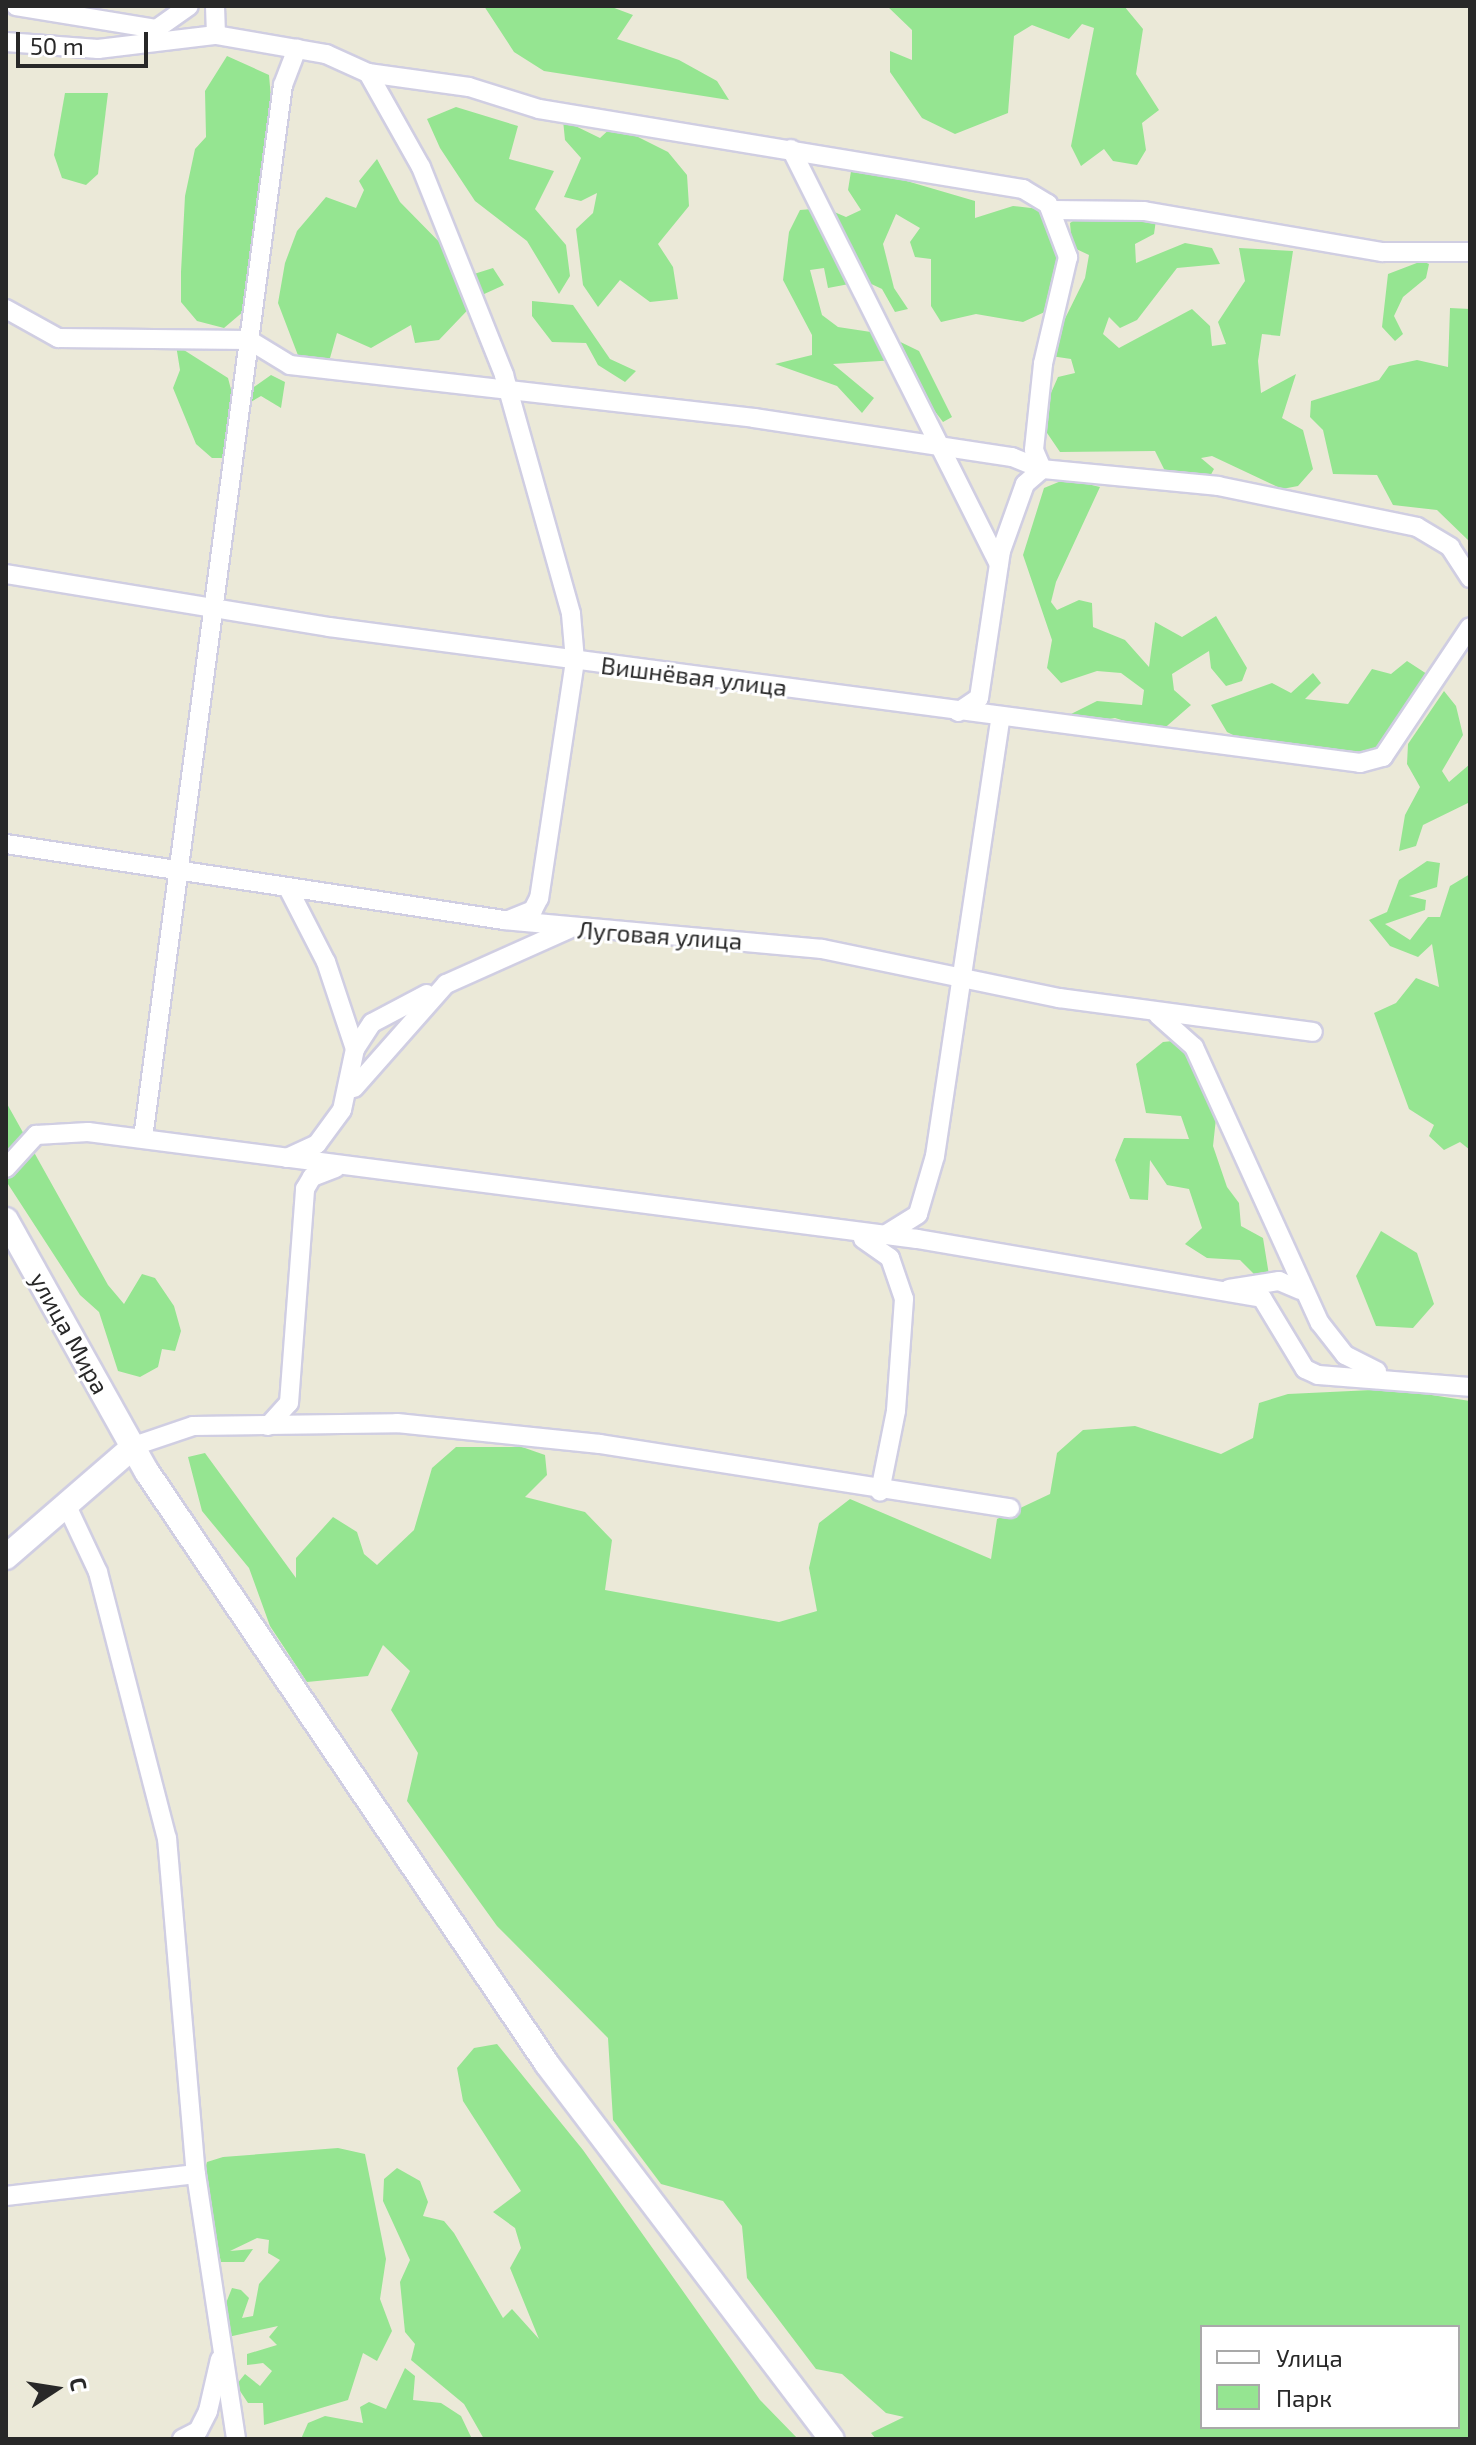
<!DOCTYPE html>
<html>
<head>
<meta charset="utf-8">
<style>
  body { margin:0 }
  #map { position:relative; width:1476px; height:2445px; overflow:hidden; background:#ebe9d8; font-family:"Exo 2",sans-serif }
  div>[style] { position:absolute }
  .green>* { inset:0; background:#95e591 }
  .roads { filter:drop-shadow(2px 0 #d0cee2) drop-shadow(-2px 0 #d0cee2) drop-shadow(0 2px #d0cee2) drop-shadow(0 -2px #d0cee2) }
  .street>* { height:18px; margin:-9px; padding:0 9px; transform-origin:9px; border-radius:9px; background:#fff }
  .secondary>* { height:24px; margin:-12px; padding:0 12px; transform-origin:12px; border-radius:12px; background:#fff }
  span { translate:-50% -50%; white-space:nowrap; text-align:center; line-height:1.15; -webkit-text-stroke:6px #fff; paint-order:stroke }
  .street-label { font-size:24px; color:#282828 }
  .frame { position:absolute; inset:0; border:8px solid #282828; pointer-events:none }
  .legend { position:absolute; left:1200px; top:2325px; width:260px; height:104px; box-sizing:border-box; background:#fff; border:2px solid #a9a9a9; margin:0; padding:10px 14px; list-style:none; font-size:24px; color:#282828 }
  .legend li { display:flex; align-items:center; gap:16px; height:40px }
  .legend b { width:40px; border:2px solid #a9a9a9 }
  .north { position:absolute; left:16px; top:2349px; width:80px; height:80px; -webkit-text-stroke:6px #fff; paint-order:stroke; rotate:78deg; font-size:22px; font-weight:700; line-height:32px; text-align:center; color:#282828 }
  .north::after { content:''; display:block; margin:auto; width:28px; height:36px; background:#282828; clip-path:polygon(50% 0,100% 100%,50% 72%,0 100%) }
  .scale { position:absolute; left:16px; top:32px; width:132px; height:36px; box-sizing:border-box; border:4px solid #282828; border-top:0; padding-left:10px; font-size:24px; line-height:28px; white-space:nowrap; color:#282828; -webkit-text-stroke:6px #fff; paint-order:stroke }
</style>
</head>
<body>
<div id="map">
  <div class="green">
    <div style="clip-path:polygon(484px 6px,609px 6px,633px 15px,617px 39px,679px 60px,717px 81px,729px 100px,544px 71px,514px 52px)"></div>
    <div style="clip-path:polygon(887px 6px,1124px 6px,1143px 29px,1136px 74px,1159px 110px,1142px 123px,1146px 150px,1137px 165px,1113px 161px,1104px 149px,1081px 166px,1071px 146px,1094px 28px,1082px 24px,1069px 39px,1032px 25px,1014px 36px,1008px 113px,955px 134px,922px 118px,890px 72px,890px 51px,912px 60px,912px 30px)"></div>
    <div style="clip-path:polygon(227px 56px,269px 75px,272px 110px,244px 311px,224px 328px,197px 321px,181px 302px,181px 272px,185px 196px,195px 149px,206px 137px,205px 91px)"></div>
    <div style="clip-path:polygon(65px 93px,108px 93px,98px 174px,86px 185px,62px 178px,54px 155px)"></div>
    <div style="clip-path:polygon(456px 107px,518px 126px,509px 159px,554px 171px,535px 209px,566px 245px,570px 276px,559px 294px,527px 241px,475px 201px,440px 148px,427px 119px)"></div>
    <div style="clip-path:polygon(563px 120px,600px 138px,614px 125px,668px 152px,687px 175px,689px 206px,658px 244px,673px 267px,678px 299px,650px 302px,620px 280px,598px 307px,583px 285px,576px 229px,593px 213px,597px 193px,581px 201px,564px 197px,581px 158px,565px 140px)"></div>
    <div style="clip-path:polygon(377px 159px,400px 202px,452px 255px,474px 274px,493px 268px,504px 285px,482px 295px,439px 340px,415px 343px,411px 325px,371px 348px,337px 333px,330px 358px,299px 358px,278px 303px,285px 263px,297px 231px,326px 197px,356px 208px,364px 190px,359px 181px)"></div>
    <div style="clip-path:polygon(852px 165px,975px 201px,975px 218px,1013px 206px,1048px 210px,1061px 258px,1049px 310px,1023px 322px,976px 314px,941px 322px,931px 306px,931px 259px,915px 257px,910px 242px,920px 228px,896px 214px,883px 244px,894px 288px,908px 309px,895px 312px,882px 289px,865px 281px,828px 288px,824px 268px,810px 270px,822px 315px,838px 327px,884px 334px,919px 351px,952px 417px,943px 422px,896px 360px,833px 364px,874px 398px,862px 413px,837px 386px,775px 364px,812px 355px,812px 335px,783px 280px,789px 232px,800px 210px,825px 208px,846px 217px,861px 210px,848px 190px)"></div>
    <div style="clip-path:polygon(1085px 213px,1156px 220px,1154px 234px,1135px 244px,1136px 263px,1185px 243px,1212px 248px,1220px 264px,1177px 268px,1137px 320px,1120px 328px,1109px 317px,1103px 334px,1119px 348px,1192px 309px,1210px 326px,1212px 346px,1226px 344px,1218px 322px,1245px 281px,1239px 248px,1293px 251px,1280px 336px,1262px 334px,1258px 361px,1261px 393px,1296px 374px,1282px 418px,1303px 430px,1313px 469px,1298px 486px,1282px 489px,1212px 456px,1201px 458px,1214px 469px,1208px 480px,1165px 471px,1155px 451px,1060px 452px,1045px 430px,1047px 402px,1058px 377px,1075px 373px,1071px 359px,1051px 356px,1053px 343px,1085px 278px,1089px 255px,1072px 247px,1070px 223px)"></div>
    <div style="clip-path:polygon(1422px 261px,1429px 264px,1426px 278px,1403px 297px,1394px 316px,1403px 334px,1395px 341px,1382px 327px,1388px 274px)"></div>
    <div style="clip-path:polygon(532px 301px,573px 305px,610px 359px,636px 371px,625px 382px,598px 365px,586px 343px,552px 342px,532px 316px)"></div>
    <div style="clip-path:polygon(1450px 308px,1470px 309px,1470px 542px,1437px 510px,1393px 505px,1377px 475px,1333px 474px,1323px 430px,1310px 417px,1311px 401px,1379px 380px,1389px 366px,1417px 360px,1448px 367px)"></div>
    <div style="clip-path:polygon(176px 345px,228px 378px,234px 401px,271px 375px,285px 382px,281px 408px,261px 396px,242px 407px,232px 458px,212px 458px,196px 444px,173px 388px,180px 370px)"></div>
    <div style="clip-path:polygon(1066px 479px,1100px 487px,1056px 582px,1051px 602px,1057px 610px,1079px 600px,1092px 603px,1093px 627px,1125px 640px,1149px 667px,1155px 622px,1182px 637px,1216px 616px,1247px 668px,1242px 681px,1226px 686px,1211px 668px,1209px 651px,1172px 674px,1174px 690px,1191px 705px,1160px 732px,1115px 718px,1079px 724px,1071px 714px,1097px 701px,1142px 705px,1144px 690px,1121px 673px,1097px 671px,1061px 683px,1047px 668px,1052px 640px,1023px 555px,1044px 488px)"></div>
    <div style="clip-path:polygon(1407px 661px,1430px 676px,1379px 755px,1251px 744px,1227px 732px,1211px 705px,1272px 683px,1291px 693px,1313px 673px,1321px 683px,1305px 699px,1348px 704px,1372px 669px,1391px 674px)"></div>
    <div style="clip-path:polygon(1444px 691px,1456px 706px,1463px 735px,1442px 771px,1449px 782px,1470px 764px,1470px 802px,1423px 825px,1416px 846px,1399px 851px,1405px 815px,1420px 787px,1407px 764px,1408px 744px)"></div>
    <div style="clip-path:polygon(1427px 861px,1440px 863px,1437px 887px,1409px 896px,1426px 900px,1425px 910px,1385px 924px,1410px 940px,1428px 917px,1440px 917px,1450px 886px,1470px 874px,1470px 1150px,1460px 1142px,1444px 1150px,1429px 1136px,1434px 1125px,1409px 1109px,1374px 1013px,1396px 1003px,1416px 978px,1439px 987px,1432px 944px,1418px 957px,1390px 946px,1369px 920px,1387px 912px,1399px 880px)"></div>
    <div style="clip-path:polygon(1193px 1039px,1218px 1100px,1213px 1146px,1227px 1187px,1239px 1203px,1241px 1226px,1263px 1238px,1269px 1275px,1257px 1277px,1240px 1260px,1207px 1258px,1185px 1244px,1202px 1228px,1189px 1189px,1167px 1185px,1150px 1160px,1148px 1200px,1130px 1199px,1115px 1160px,1124px 1138px,1189px 1139px,1181px 1116px,1146px 1113px,1136px 1064px,1163px 1042px)"></div>
    <div style="clip-path:polygon(6px 1102px,108px 1285px,124px 1304px,142px 1274px,155px 1278px,174px 1306px,181px 1331px,175px 1351px,162px 1349px,158px 1367px,140px 1377px,118px 1371px,99px 1312px,80px 1295px,6px 1181px)"></div>
    <div style="clip-path:polygon(1381px 1231px,1417px 1253px,1434px 1304px,1413px 1328px,1376px 1326px,1356px 1276px)"></div>
    <div style="clip-path:polygon(evenodd,1393px 1389px,1470px 1401px,1470px 2439px,876px 2439px,871px 2433px,904px 2417px,886px 2413px,842px 2374px,816px 2369px,747px 2278px,742px 2226px,723px 2201px,661px 2184px,613px 2120px,608px 2038px,497px 1926px,407px 1801px,418px 1753px,391px 1710px,410px 1671px,383px 1645px,368px 1676px,307px 1682px,270px 1626px,249px 1568px,202px 1511px,188px 1457px,205px 1453px,296px 1578px,296px 1558px,333px 1517px,357px 1532px,364px 1554px,377px 1565px,414px 1530px,432px 1468px,456px 1447px,522px 1447px,545px 1455px,547px 1475px,525px 1497px,585px 1512px,612px 1540px,605px 1590px,779px 1622px,817px 1611px,809px 1568px,819px 1523px,850px 1499px,991px 1559px,997px 1519px,1050px 1494px,1057px 1453px,1083px 1430px,1135px 1426px,1221px 1454px,1253px 1438px,1259px 1403px,1288px 1394px,1393px 1389px,1202px 2327px,1458px 2327px,1458px 2427px,1202px 2427px,1202px 2327px)"></div>
    <div style="clip-path:polygon(497px 2044px,583px 2150px,760px 2400px,798px 2439px,484px 2439px,464px 2404px,411px 2360px,415px 2344px,405px 2332px,400px 2282px,410px 2260px,383px 2201px,384px 2179px,397px 2168px,420px 2181px,428px 2202px,423px 2216px,444px 2221px,454px 2233px,503px 2318px,512px 2309px,539px 2339px,510px 2268px,521px 2248px,515px 2228px,493px 2212px,521px 2191px,463px 2101px,457px 2068px,474px 2048px)"></div>
    <div style="clip-path:polygon(338px 2148px,365px 2154px,386px 2259px,380px 2299px,392px 2331px,377px 2361px,363px 2353px,348px 2400px,264px 2425px,263px 2403px,248px 2403px,236px 2385px,245px 2374px,260px 2386px,272px 2371px,263px 2363px,247px 2365px,247px 2354px,277px 2345px,269px 2337px,278px 2326px,228px 2337px,226px 2303px,232px 2288px,241px 2290px,249px 2298px,242px 2318px,253px 2316px,259px 2284px,280px 2260px,268px 2253px,269px 2240px,257px 2238px,230px 2251px,253px 2249px,244px 2262px,221px 2262px,202px 2181px,207px 2162px,223px 2157px)"></div>
    <div style="clip-path:polygon(405px 2368px,415px 2376px,413px 2400px,441px 2403px,461px 2416px,472px 2439px,301px 2439px,308px 2423px,325px 2416px,363px 2423px,360px 2407px,369px 2402px,386px 2409px)"></div>
  </div>
  <div class="roads">
    <div class="street">
      <div style="left:16px;top:6px;width:143px;rotate:9.3deg"></div>
      <div style="left:215px;top:6px;width:29px;rotate:88deg"></div>
      <div style="left:148px;top:35px;width:50px;rotate:-35.3deg"></div>
      <div style="left:6px;top:42px;width:92px;rotate:4.4deg"></div>
      <div style="left:98px;top:49px;width:119px;rotate:-6.8deg"></div>
      <div style="left:216px;top:35px;width:112px;rotate:9.8deg"></div>
      <div style="left:326px;top:54px;width:46px;rotate:24.3deg"></div>
      <div style="left:368px;top:73px;width:102px;rotate:7.9deg"></div>
      <div style="left:469px;top:87px;width:73px;rotate:17.4deg"></div>
      <div style="left:539px;top:109px;width:491px;rotate:9.4deg"></div>
      <div style="left:1023px;top:189px;width:29px;rotate:31deg"></div>
      <div style="left:1048px;top:204px;width:57px;rotate:69.3deg"></div>
      <div style="left:1068px;top:257px;width:110px;rotate:103.2deg"></div>
      <div style="left:1043px;top:364px;width:86px;rotate:96deg"></div>
      <div style="left:1034px;top:450px;width:21px;rotate:67deg"></div>
      <div style="left:368px;top:73px;width:108px;rotate:60.6deg"></div>
      <div style="left:421px;top:167px;width:224px;rotate:68.2deg"></div>
      <div style="left:504px;top:375px;width:248px;rotate:74.3deg"></div>
      <div style="left:571px;top:614px;width:47px;rotate:85.1deg"></div>
      <div style="left:575px;top:661px;width:240px;rotate:98.6deg"></div>
      <div style="left:539px;top:898px;width:13px;rotate:117deg"></div>
      <div style="left:533px;top:910px;width:24px;rotate:158deg"></div>
      <div style="left:791px;top:149px;width:464px;rotate:63.4deg"></div>
      <div style="left:1052px;top:210px;width:92px;rotate:0.6deg"></div>
      <div style="left:1144px;top:211px;width:242px;rotate:9.8deg"></div>
      <div style="left:1382px;top:252px;width:88px"></div>
      <div style="left:6px;top:309px;width:60px;rotate:29.1deg"></div>
      <div style="left:58px;top:338px;width:191px;rotate:0.6deg"></div>
      <div style="left:249px;top:340px;width:48px;rotate:31.4deg"></div>
      <div style="left:290px;top:365px;width:467px;rotate:6.5deg"></div>
      <div style="left:754px;top:418px;width:261px;rotate:8.6deg"></div>
      <div style="left:1012px;top:457px;width:32px;rotate:22deg"></div>
      <div style="left:6px;top:574px;width:327px;rotate:9.3deg"></div>
      <div style="left:329px;top:627px;width:1040px;rotate:7.51deg"></div>
      <div style="left:1360px;top:763px;width:24px;rotate:-15deg"></div>
      <div style="left:1383px;top:757px;width:156px;rotate:-56.2deg"></div>
      <div style="left:958px;top:712px;width:25px;rotate:-34deg"></div>
      <div style="left:979px;top:698px;width:149px;rotate:-81.5deg"></div>
      <div style="left:1001px;top:551px;width:71px;rotate:-70.3deg"></div>
      <div style="left:1025px;top:484px;width:23px;rotate:-41deg"></div>
      <div style="left:1042px;top:469px;width:177px;rotate:5.5deg"></div>
      <div style="left:1218px;top:486px;width:203px;rotate:11.6deg"></div>
      <div style="left:1417px;top:527px;width:39px;rotate:31deg"></div>
      <div style="left:1450px;top:547px;width:37px;rotate:57deg"></div>
      <div style="left:6px;top:844px;width:504px;rotate:8.68deg"></div>
      <div style="left:504px;top:920px;width:319px;rotate:5.2deg"></div>
      <div style="left:822px;top:949px;width:242px;rotate:11.7deg"></div>
      <div style="left:1059px;top:998px;width:256px;rotate:7.6deg"></div>
      <div style="left:1158px;top:1015px;width:48px;rotate:41.6deg"></div>
      <div style="left:1194px;top:1047px;width:303px;rotate:65.5deg"></div>
      <div style="left:1320px;top:1323px;width:41px;rotate:52deg"></div>
      <div style="left:1345px;top:1355px;width:36px;rotate:27deg"></div>
      <div style="left:355px;top:1049px;width:31px;rotate:-57deg"></div>
      <div style="left:372px;top:1023px;width:62px;rotate:-27.8deg"></div>
      <div style="left:354px;top:1088px;width:139px;rotate:-48.5deg"></div>
      <div style="left:446px;top:984px;width:135px;rotate:-24.1deg"></div>
      <div style="left:143px;top:1138px;width:1062px;rotate:-82.43deg"></div>
      <div style="left:283px;top:85px;width:39px;rotate:-69deg"></div>
      <div style="left:287px;top:1158px;width:33px;rotate:-25deg"></div>
      <div style="left:317px;top:1144px;width:42px;rotate:-53.7deg"></div>
      <div style="left:342px;top:1110px;width:62px;rotate:-78deg"></div>
      <div style="left:355px;top:1049px;width:92px;rotate:-108.4deg"></div>
      <div style="left:326px;top:962px;width:83px;rotate:-117.2deg"></div>
      <div style="left:6px;top:1168px;width:45px;rotate:-47.7deg"></div>
      <div style="left:36px;top:1135px;width:52px;rotate:-3.3deg"></div>
      <div style="left:88px;top:1132px;width:836px;rotate:7.35deg"></div>
      <div style="left:917px;top:1239px;width:350px;rotate:9.7deg"></div>
      <div style="left:1262px;top:1298px;width:83px;rotate:58.8deg"></div>
      <div style="left:1305px;top:1369px;width:14px;rotate:25deg"></div>
      <div style="left:1318px;top:1375px;width:152px;rotate:4.5deg"></div>
      <div style="left:885px;top:1235px;width:39px;rotate:-32deg"></div>
      <div style="left:918px;top:1214px;width:60px;rotate:-73.7deg"></div>
      <div style="left:935px;top:1156px;width:444px;rotate:-81.5deg"></div>
      <div style="left:863px;top:1239px;width:33px;rotate:35deg"></div>
      <div style="left:890px;top:1258px;width:43px;rotate:71.1deg"></div>
      <div style="left:904px;top:1299px;width:112px;rotate:94.1deg"></div>
      <div style="left:896px;top:1411px;width:82px;rotate:101.3deg"></div>
      <div style="left:1229px;top:1289px;width:51px;rotate:-9.1deg"></div>
      <div style="left:1279px;top:1281px;width:23px;rotate:23deg"></div>
      <div style="left:268px;top:1426px;width:31px;rotate:-48deg"></div>
      <div style="left:289px;top:1403px;width:215px;rotate:-85.7deg"></div>
      <div style="left:305px;top:1189px;width:14px;rotate:-60deg"></div>
      <div style="left:312px;top:1177px;width:25px;rotate:-21deg"></div>
      <div style="left:134px;top:1446px;width:62px;rotate:-18.7deg"></div>
      <div style="left:193px;top:1426px;width:204px;rotate:-0.8deg"></div>
      <div style="left:397px;top:1423px;width:204px;rotate:5.9deg"></div>
      <div style="left:600px;top:1444px;width:415px;rotate:8.9deg"></div>
      <div style="left:66px;top:1504px;width:75px;rotate:64.8deg"></div>
      <div style="left:98px;top:1572px;width:275px;rotate:75.5deg"></div>
      <div style="left:167px;top:1838px;width:337px;rotate:85.1deg"></div>
      <div style="left:196px;top:2174px;width:268px;rotate:81.4deg"></div>
      <div style="left:6px;top:2196px;width:191px;rotate:-6.6deg"></div>
      <div style="left:182px;top:2439px;width:18px;rotate:-27deg"></div>
      <div style="left:198px;top:2431px;width:22px;rotate:-63deg"></div>
      <div style="left:208px;top:2411px;width:53px;rotate:-77deg"></div>
    </div>
    <div class="secondary">
      <div style="left:6px;top:1220px;width:289px;rotate:60.8deg"></div>
      <div style="left:147px;top:1472px;width:714px;rotate:55.95deg"></div>
      <div style="left:547px;top:2064px;width:471px;rotate:52.8deg"></div>
      <div style="left:6px;top:1557px;width:169px;rotate:-40.9deg"></div>
    </div>
  </div>
  <div class="street-label">
    <span style="left:694px;top:676px;rotate:7deg">Вишнёвая улица</span>
    <span style="left:660px;top:935px;rotate:4deg">Луговая улица</span>
    <span style="left:70px;top:1333px;rotate:61deg">улица Мира</span>
  </div>
  <div class="frame"></div>
  <ul class="legend">
  <li><b style="height:10px;background:#fff"></b>Улица</li>
  <li><b style="height:22px;background:#95e591"></b>Парк</li>
  </ul>
  <div class="north">С</div>
  <div class="scale">50 m</div>
</div>
</body>
</html>
